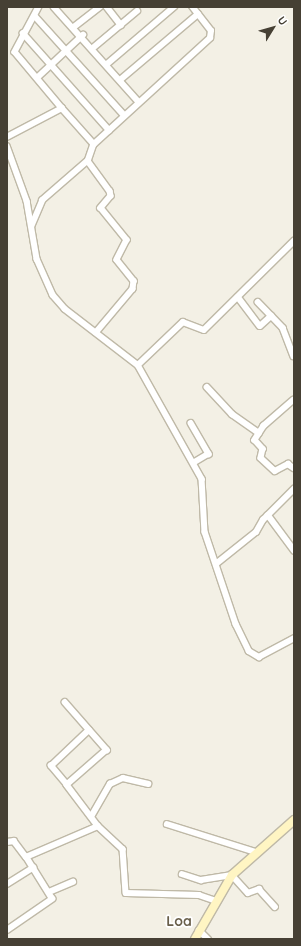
<!DOCTYPE html>
<html>
<head>
<meta charset="utf-8">
<style>
  body { margin:0 }
  #map { position:relative; width:301px; height:946px; overflow:hidden; background:#f3f0e5; font-family:Quicksand,sans-serif }
  div>[style] { position:absolute }
  .roads { filter:drop-shadow(1px 0 #bfb9a7) drop-shadow(-1px 0 #bfb9a7) drop-shadow(0 1px #bfb9a7) drop-shadow(0 -1px #bfb9a7) }
  .street>* { height:5.5px; margin:-2.75px; padding:0 2.75px; transform-origin:2.75px; border-radius:2.75px; background:#fff }
  .secondary>* { height:8px; margin:-4px; padding:0 4px; transform-origin:4px; border-radius:4px; background:#fff5c3 }
  span { translate:-50% -50%; white-space:nowrap; text-align:center; line-height:1.15; -webkit-text-stroke:3.5px #fff; paint-order:stroke }
  .quarter-label { font-size:14px; color:#695f4a; font-weight:700 }
  .frame { position:absolute; inset:0; border:8px solid #464034; pointer-events:none }
  .north { position:absolute; left:253px; top:8px; width:40px; height:40px; -webkit-text-stroke:3px #fff; paint-order:stroke; rotate:53deg; font-size:11px; font-weight:700; line-height:16px; text-align:center; color:#464034 }
  .north::after { content:''; display:block; margin:auto; width:14px; height:18px; background:#464034; clip-path:polygon(50% 0,100% 100%,50% 72%,0 100%) }
</style>
</head>
<body>
<div id="map">
  <div class="roads">
    <div class="street">
      <div style="left:39px;top:7px;width:51px;rotate:118.1deg"></div>
      <div style="left:15px;top:52px;width:73px;rotate:50deg"></div>
      <div style="left:54px;top:7px;width:127px;rotate:48.2deg"></div>
      <div style="left:107px;top:7px;width:23px;rotate:52deg"></div>
      <div style="left:35px;top:16px;width:133px;rotate:48deg"></div>
      <div style="left:74px;top:27px;width:33px;rotate:-38deg"></div>
      <div style="left:23px;top:33px;width:130px;rotate:48.4deg"></div>
      <div style="left:94px;top:47px;width:56px;rotate:-39.9deg"></div>
      <div style="left:107px;top:64px;width:88px;rotate:-40.4deg"></div>
      <div style="left:37px;top:78px;width:63px;rotate:-43.1deg"></div>
      <div style="left:120px;top:80px;width:102px;rotate:-40.2deg"></div>
      <div style="left:7px;top:137px;width:62px;rotate:-27.8deg"></div>
      <div style="left:62px;top:108px;width:48px;rotate:48.4deg"></div>
      <div style="left:94px;top:144px;width:18px;rotate:109deg"></div>
      <div style="left:88px;top:161px;width:60px;rotate:139.1deg"></div>
      <div style="left:43px;top:200px;width:28px;rotate:113deg"></div>
      <div style="left:94px;top:144px;width:157px;rotate:-42.4deg"></div>
      <div style="left:210px;top:38px;width:7px;rotate:-82deg"></div>
      <div style="left:211px;top:31px;width:31px;rotate:-128deg"></div>
      <div style="left:7px;top:146px;width:59px;rotate:70deg"></div>
      <div style="left:27px;top:201px;width:59px;rotate:80.2deg"></div>
      <div style="left:37px;top:259px;width:39px;rotate:66deg"></div>
      <div style="left:53px;top:295px;width:18px;rotate:49deg"></div>
      <div style="left:65px;top:309px;width:92px;rotate:37.5deg"></div>
      <div style="left:138px;top:365px;width:131px;rotate:60.7deg"></div>
      <div style="left:202px;top:479px;width:53px;rotate:86.8deg"></div>
      <div style="left:205px;top:532px;width:97px;rotate:71.4deg"></div>
      <div style="left:236px;top:624px;width:30px;rotate:64deg"></div>
      <div style="left:249px;top:651px;width:12px;rotate:31deg"></div>
      <div style="left:259px;top:657px;width:40px;rotate:-28deg"></div>
      <div style="left:88px;top:161px;width:37px;rotate:54deg"></div>
      <div style="left:110px;top:191px;width:5px;rotate:79deg"></div>
      <div style="left:111px;top:196px;width:16px;rotate:130deg"></div>
      <div style="left:101px;top:208px;width:41px;rotate:50.9deg"></div>
      <div style="left:127px;top:240px;width:22px;rotate:117deg"></div>
      <div style="left:117px;top:260px;width:27px;rotate:51deg"></div>
      <div style="left:134px;top:281px;width:8px;rotate:97deg"></div>
      <div style="left:133px;top:289px;width:57px;rotate:130.1deg"></div>
      <div style="left:238px;top:297px;width:36px;rotate:53deg"></div>
      <div style="left:260px;top:326px;width:15px;rotate:-42deg"></div>
      <div style="left:258px;top:302px;width:36px;rotate:46deg"></div>
      <div style="left:283px;top:328px;width:30px;rotate:69deg"></div>
      <div style="left:138px;top:365px;width:62px;rotate:-43.7deg"></div>
      <div style="left:183px;top:322px;width:22px;rotate:21deg"></div>
      <div style="left:204px;top:330px;width:127px;rotate:-44.7deg"></div>
      <div style="left:207px;top:387px;width:37px;rotate:47deg"></div>
      <div style="left:232px;top:414px;width:33px;rotate:35deg"></div>
      <div style="left:294px;top:400px;width:40px;rotate:139deg"></div>
      <div style="left:264px;top:426px;width:17px;rotate:123deg"></div>
      <div style="left:255px;top:440px;width:12px;rotate:48deg"></div>
      <div style="left:263px;top:449px;width:9px;rotate:103deg"></div>
      <div style="left:261px;top:458px;width:19px;rotate:43deg"></div>
      <div style="left:275px;top:471px;width:15px;rotate:-28deg"></div>
      <div style="left:288px;top:464px;width:7px;rotate:34deg"></div>
      <div style="left:191px;top:423px;width:36px;rotate:60deg"></div>
      <div style="left:209px;top:454px;width:17px;rotate:149deg"></div>
      <div style="left:268px;top:515px;width:44px;rotate:53.4deg"></div>
      <div style="left:216px;top:564px;width:51px;rotate:-38.7deg"></div>
      <div style="left:256px;top:532px;width:14px;rotate:-60deg"></div>
      <div style="left:263px;top:520px;width:44px;rotate:-45deg"></div>
      <div style="left:65px;top:702px;width:64px;rotate:48.8deg"></div>
      <div style="left:107px;top:750px;width:53px;rotate:138.8deg"></div>
      <div style="left:67px;top:785px;width:51px;rotate:52.9deg"></div>
      <div style="left:67px;top:785px;width:25px;rotate:-130deg"></div>
      <div style="left:51px;top:766px;width:52px;rotate:-43.5deg"></div>
      <div style="left:92px;top:815px;width:36px;rotate:-60deg"></div>
      <div style="left:110px;top:784px;width:14px;rotate:-25deg"></div>
      <div style="left:123px;top:778px;width:26px;rotate:13deg"></div>
      <div style="left:167px;top:824px;width:93px;rotate:17.5deg"></div>
      <div style="left:7px;top:842px;width:7px;rotate:-8deg"></div>
      <div style="left:14px;top:841px;width:20px;rotate:53deg"></div>
      <div style="left:182px;top:874px;width:20px;rotate:18deg"></div>
      <div style="left:201px;top:880px;width:31px;rotate:-9deg"></div>
      <div style="left:232px;top:875px;width:24px;rotate:48deg"></div>
      <div style="left:248px;top:893px;width:12px;rotate:-20deg"></div>
      <div style="left:259px;top:889px;width:24px;rotate:48deg"></div>
      <div style="left:7px;top:884px;width:31px;rotate:-32deg"></div>
      <div style="left:49px;top:892px;width:26px;rotate:-23deg"></div>
      <div style="left:7px;top:930px;width:55px;rotate:-34.6deg"></div>
      <div style="left:52px;top:899px;width:49px;rotate:-121.8deg"></div>
      <div style="left:26px;top:857px;width:78px;rotate:-23.3deg"></div>
      <div style="left:98px;top:826px;width:34px;rotate:43deg"></div>
      <div style="left:123px;top:849px;width:44px;rotate:86.1deg"></div>
      <div style="left:126px;top:893px;width:73px;rotate:1.6deg"></div>
      <div style="left:199px;top:895px;width:18px;rotate:19deg"></div>
      <div style="left:199px;top:930px;width:13px;rotate:45deg"></div>
    </div>
    <div class="secondary">
      <div style="left:195px;top:939px;width:74px;rotate:-60deg"></div>
      <div style="left:232px;top:875px;width:83px;rotate:-41.6deg"></div>
    </div>
  </div>
  <div class="quarter-label">
    <span style="left:179px;top:921px">Loa</span>
  </div>
  <div class="frame"></div>
  <div class="north">U</div>
</div>
</body>
</html>
